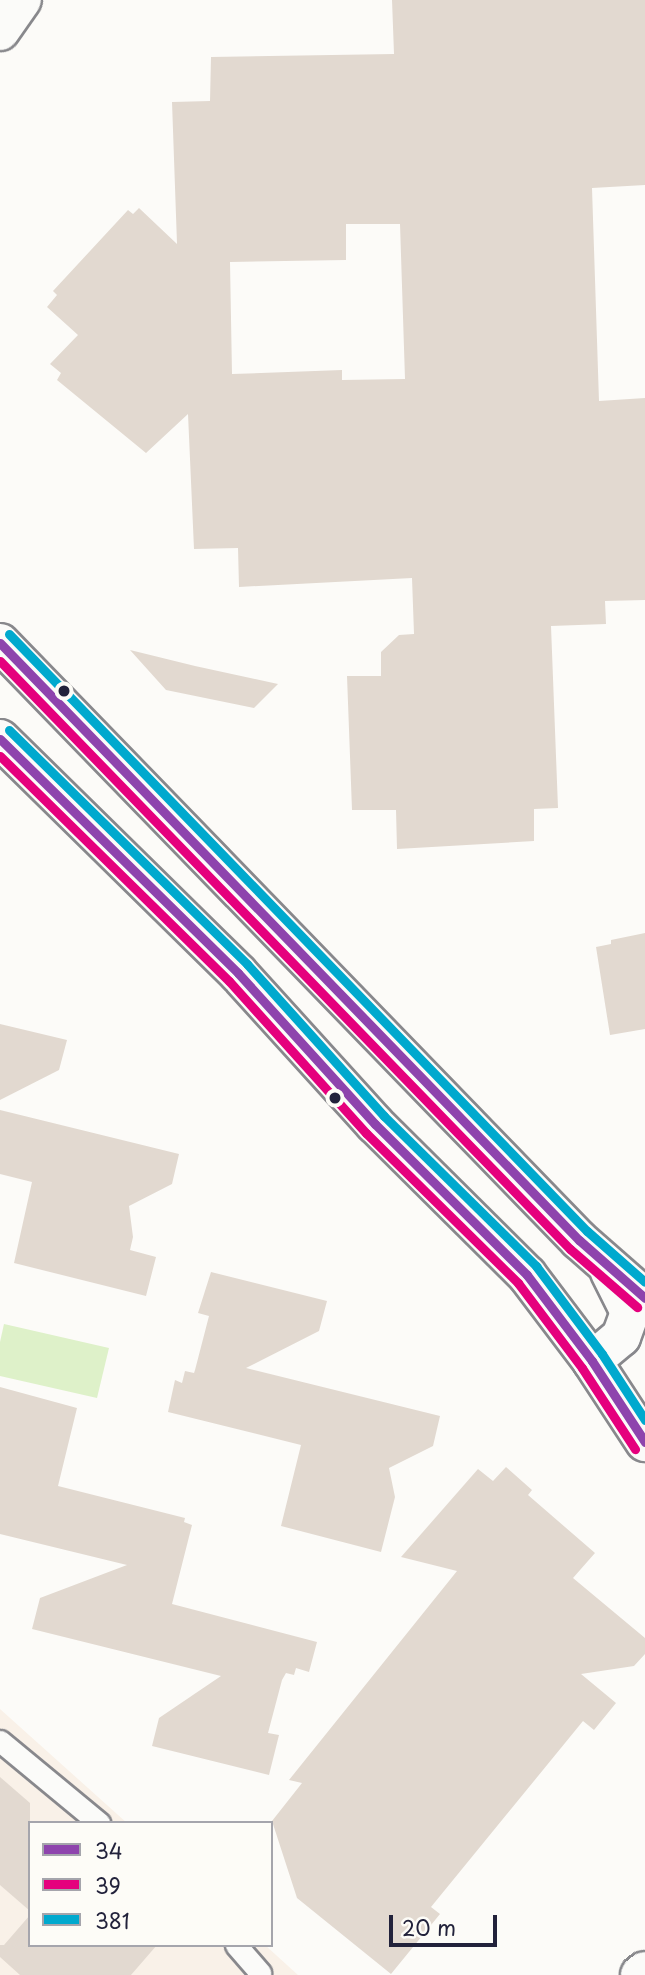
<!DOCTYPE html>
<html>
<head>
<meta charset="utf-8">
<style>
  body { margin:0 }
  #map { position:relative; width:645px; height:1975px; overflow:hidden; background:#fcfbf8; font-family:"Playpen Sans",sans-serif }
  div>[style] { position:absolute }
  .built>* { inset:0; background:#f9f1e8 }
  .green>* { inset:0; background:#def1c9 }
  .building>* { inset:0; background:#e2d9d0 }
  .roads { filter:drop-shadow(2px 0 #88888c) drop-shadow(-2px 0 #88888c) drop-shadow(0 2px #88888c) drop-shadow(0 -2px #88888c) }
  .lane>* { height:21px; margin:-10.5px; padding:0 10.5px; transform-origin:10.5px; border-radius:10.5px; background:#fbfbf9 }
  .secondary>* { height:38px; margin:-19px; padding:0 19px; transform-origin:19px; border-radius:19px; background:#fbfbf9 }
  .bus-1>* { height:9px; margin:-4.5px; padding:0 4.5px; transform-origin:4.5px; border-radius:4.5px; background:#8e44ad }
  .bus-2>* { height:9px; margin:-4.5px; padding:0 4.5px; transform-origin:4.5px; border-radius:4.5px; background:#e5007d }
  .bus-3>* { height:9px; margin:-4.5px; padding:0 4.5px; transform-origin:4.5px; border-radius:4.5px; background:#00a9ce }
  .dots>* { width:19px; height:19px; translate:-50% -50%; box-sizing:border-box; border:4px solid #fdfcf7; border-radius:50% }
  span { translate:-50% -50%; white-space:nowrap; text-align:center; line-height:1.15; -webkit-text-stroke:5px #fdfcf7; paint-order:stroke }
  .legend { position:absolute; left:28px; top:1821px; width:245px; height:126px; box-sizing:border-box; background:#fdfcf7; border:2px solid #a5a5ac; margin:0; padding:9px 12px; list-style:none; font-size:21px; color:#22223b }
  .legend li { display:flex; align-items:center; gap:14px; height:35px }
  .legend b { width:35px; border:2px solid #a5a5ac }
  .scale { position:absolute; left:389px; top:1915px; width:108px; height:32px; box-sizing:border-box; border:4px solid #22223b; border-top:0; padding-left:9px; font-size:21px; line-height:24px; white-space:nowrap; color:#22223b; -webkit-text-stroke:5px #fdfcf7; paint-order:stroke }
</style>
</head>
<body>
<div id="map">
  <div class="built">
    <div style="clip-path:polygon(0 1709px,127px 1823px,30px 1823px,30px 1945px,265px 1945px,298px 1975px,0 1975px)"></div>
  </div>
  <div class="green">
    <div style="clip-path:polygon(4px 1324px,109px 1348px,97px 1398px,0 1376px,0 1342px)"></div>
  </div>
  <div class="building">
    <div style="clip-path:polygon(evenodd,392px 0,645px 0,645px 185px,592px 188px,599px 401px,645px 398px,645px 600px,605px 601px,606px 624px,551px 626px,558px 808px,534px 809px,534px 841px,397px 849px,396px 810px,352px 810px,347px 676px,381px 676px,381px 652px,399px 635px,414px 634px,412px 578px,239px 587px,238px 548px,194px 549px,188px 414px,146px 453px,57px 380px,61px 373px,50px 364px,78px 335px,47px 307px,57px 295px,53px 291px,128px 210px,133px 214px,139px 208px,177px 244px,172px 102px,210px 101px,211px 57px,394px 54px,392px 0,346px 224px,400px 224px,405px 379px,342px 380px,342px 370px,232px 374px,230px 262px,346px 260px,346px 224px)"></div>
    <div style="clip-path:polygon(130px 650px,195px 666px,278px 684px,254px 708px,166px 690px)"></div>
    <div style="clip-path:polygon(645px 933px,645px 1029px,610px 1035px,596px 947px,611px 944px,611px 940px)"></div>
    <div style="clip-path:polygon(0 1024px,67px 1040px,59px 1070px,0 1100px)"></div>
    <div style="clip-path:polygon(0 1110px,179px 1154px,172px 1184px,129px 1206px,133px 1237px,130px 1250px,156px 1257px,146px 1296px,14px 1263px,32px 1182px,0 1174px)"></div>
    <div style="clip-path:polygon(211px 1272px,327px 1301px,319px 1331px,246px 1368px,440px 1416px,433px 1446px,389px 1468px,395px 1497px,381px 1552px,281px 1526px,301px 1445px,168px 1412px,175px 1380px,182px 1383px,185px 1371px,194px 1373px,195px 1370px,209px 1316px,198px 1313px)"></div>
    <div style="clip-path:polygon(0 1387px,77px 1408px,58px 1486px,185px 1518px,184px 1522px,192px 1525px,172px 1604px,317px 1642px,309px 1672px,296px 1668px,294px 1675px,286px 1673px,282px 1680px,268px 1733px,279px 1735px,269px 1775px,152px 1746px,159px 1718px,221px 1676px,32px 1629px,40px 1598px,127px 1565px,0 1534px)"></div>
    <div style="clip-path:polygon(506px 1467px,532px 1490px,528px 1495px,595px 1553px,573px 1578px,645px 1638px,645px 1654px,634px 1666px,581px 1674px,616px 1703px,594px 1730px,583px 1721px,431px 1907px,440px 1914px,391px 1974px,297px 1898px,272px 1821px,302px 1783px,289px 1780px,457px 1571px,401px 1557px,478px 1469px,493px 1481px)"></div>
    <div style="clip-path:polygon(0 1777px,30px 1803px,30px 1911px,0 1885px)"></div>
    <div style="clip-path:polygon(30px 1915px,30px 1945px,157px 1945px,131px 1975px,20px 1975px,0 1957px,0 1945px,4px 1945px)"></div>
  </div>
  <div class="roads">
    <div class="lane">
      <div style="left:0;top:1741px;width:129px;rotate:39.6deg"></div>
      <div style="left:236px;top:1945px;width:37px;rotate:49deg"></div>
    </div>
    <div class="secondary">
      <div style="left:0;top:31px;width:38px;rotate:-55deg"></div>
      <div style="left:0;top:643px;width:832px;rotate:45.88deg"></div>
      <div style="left:579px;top:1240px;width:88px;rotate:41.3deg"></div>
      <div style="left:0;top:739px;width:334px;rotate:44.5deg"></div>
      <div style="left:238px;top:973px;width:204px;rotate:47.8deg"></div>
      <div style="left:375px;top:1124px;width:214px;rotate:44.8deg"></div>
      <div style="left:527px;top:1275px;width:108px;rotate:52.9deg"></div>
      <div style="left:592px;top:1361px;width:97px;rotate:56.8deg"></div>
      <div style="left:592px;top:1361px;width:38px;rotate:-40deg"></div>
      <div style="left:621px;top:1337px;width:27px;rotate:-70deg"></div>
      <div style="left:630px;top:1312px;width:45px;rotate:-116.6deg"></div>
      <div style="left:640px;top:1975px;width:6px;rotate:-39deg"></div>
    </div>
  </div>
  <div class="bus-1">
    <div style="left:0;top:643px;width:832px;rotate:45.88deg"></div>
    <div style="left:579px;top:1240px;width:88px;rotate:41.3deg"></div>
    <div style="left:0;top:739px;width:334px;rotate:44.5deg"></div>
    <div style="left:238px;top:973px;width:204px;rotate:47.8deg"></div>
    <div style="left:375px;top:1124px;width:214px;rotate:44.8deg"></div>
    <div style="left:527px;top:1275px;width:108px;rotate:52.9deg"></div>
    <div style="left:592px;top:1361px;width:97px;rotate:56.8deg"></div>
  </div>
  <div class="bus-2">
    <div style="left:0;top:661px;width:819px;rotate:45.89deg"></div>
    <div style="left:570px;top:1249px;width:89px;rotate:40.9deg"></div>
    <div style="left:0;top:756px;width:321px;rotate:44.5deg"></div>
    <div style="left:229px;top:981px;width:205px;rotate:48deg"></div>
    <div style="left:366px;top:1133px;width:214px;rotate:44.6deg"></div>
    <div style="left:518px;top:1283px;width:106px;rotate:53deg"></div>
    <div style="left:582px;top:1368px;width:97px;rotate:56.8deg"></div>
  </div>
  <div class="bus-3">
    <div style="left:9px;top:634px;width:831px;rotate:45.93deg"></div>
    <div style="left:587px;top:1231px;width:77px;rotate:41.3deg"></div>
    <div style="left:9px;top:730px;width:334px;rotate:44.5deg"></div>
    <div style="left:247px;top:964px;width:205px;rotate:48deg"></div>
    <div style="left:384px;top:1116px;width:214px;rotate:44.6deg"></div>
    <div style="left:536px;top:1266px;width:110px;rotate:53.1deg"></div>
    <div style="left:602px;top:1354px;width:79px;rotate:56.9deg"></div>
  </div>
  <div class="dots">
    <div style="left:64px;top:691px;background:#22223b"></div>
    <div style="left:335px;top:1098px;background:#22223b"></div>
  </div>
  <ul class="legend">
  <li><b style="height:9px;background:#8e44ad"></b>34</li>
  <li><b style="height:9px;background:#e5007d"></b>39</li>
  <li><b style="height:9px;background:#00a9ce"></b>381</li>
  </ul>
  <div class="scale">20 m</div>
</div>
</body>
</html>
